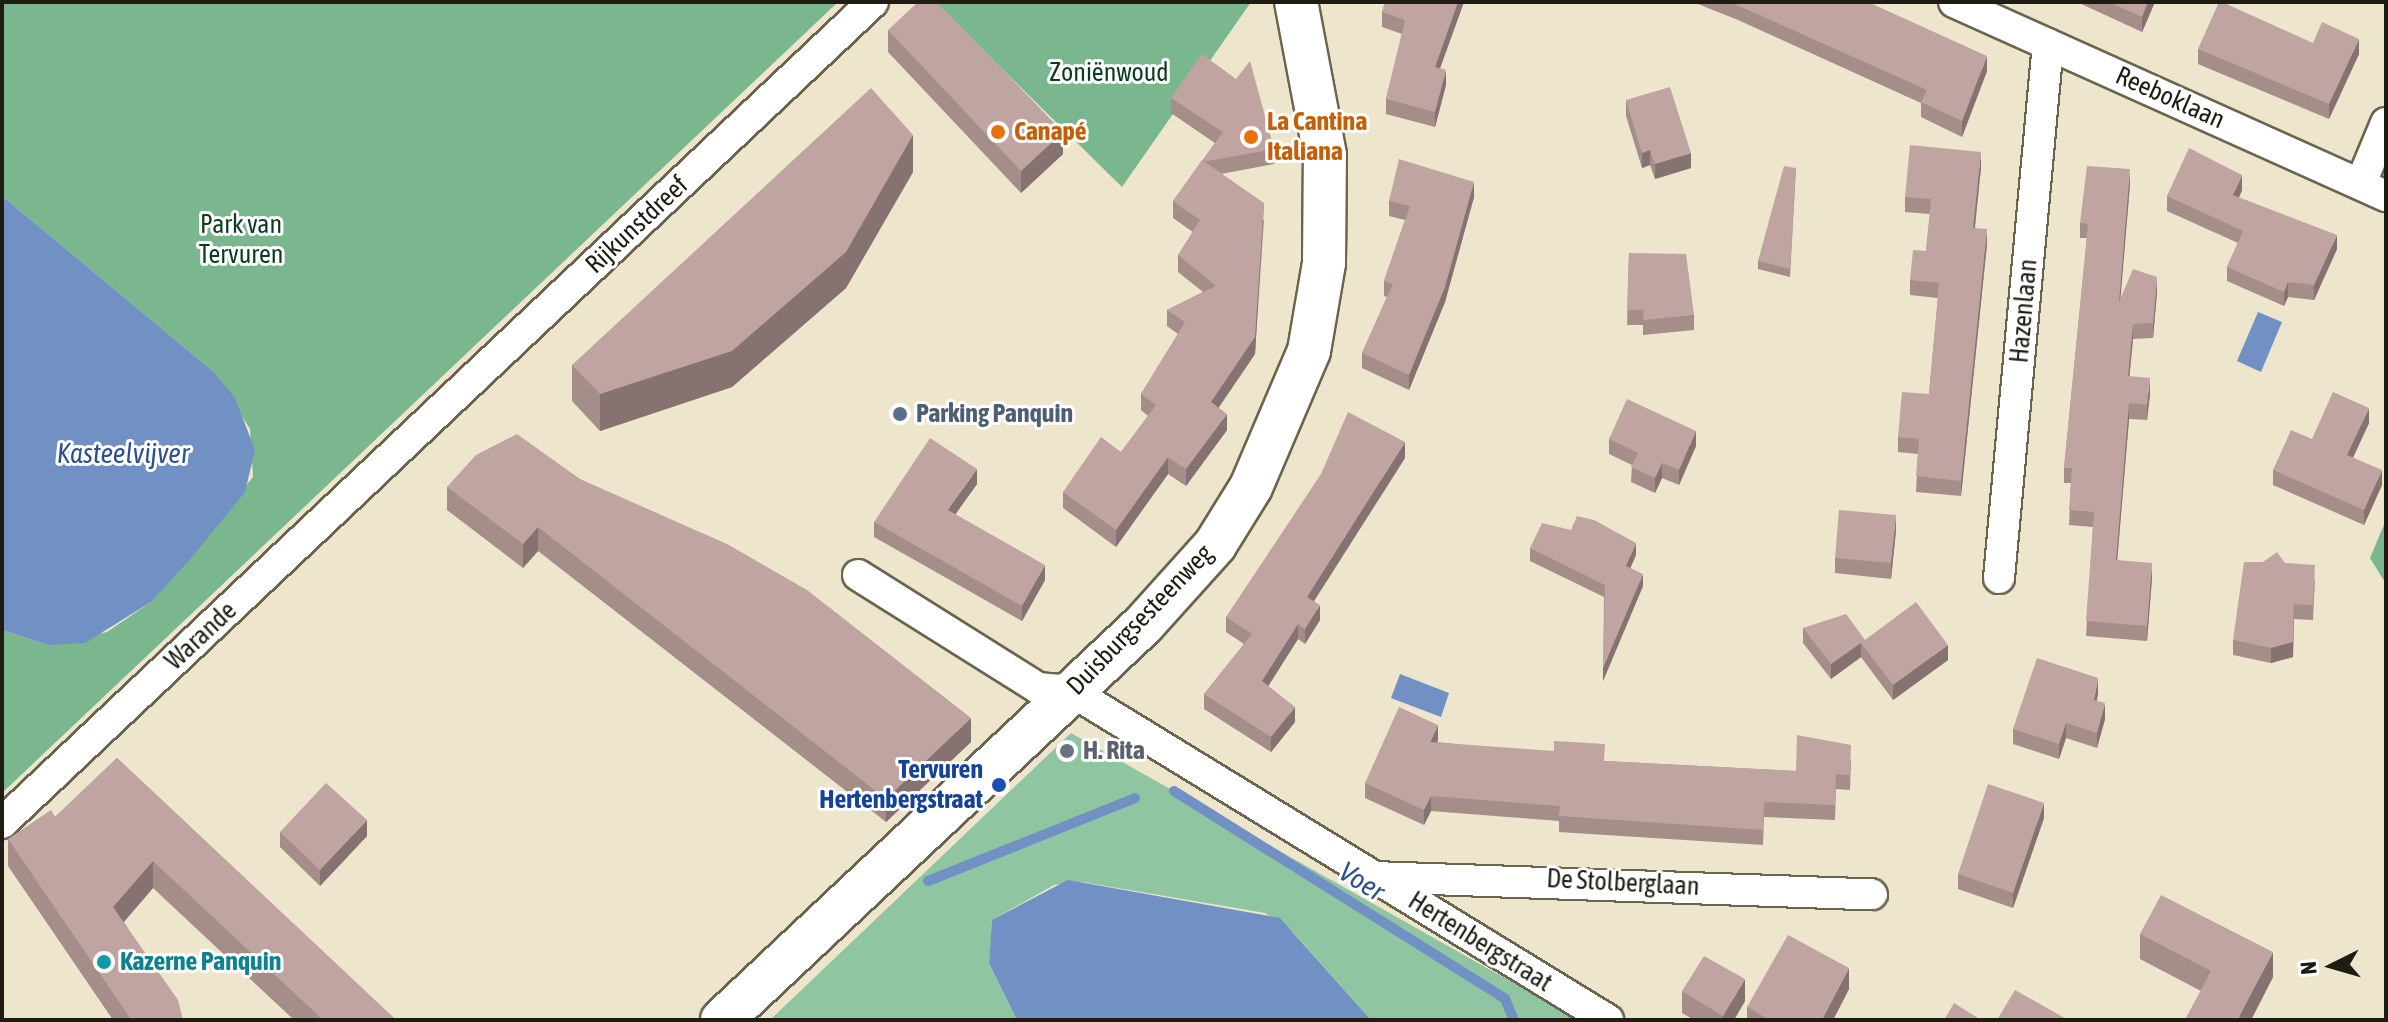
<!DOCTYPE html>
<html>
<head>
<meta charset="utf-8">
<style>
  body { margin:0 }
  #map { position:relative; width:2388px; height:1022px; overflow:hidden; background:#ede5cc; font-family:"Asap Condensed",sans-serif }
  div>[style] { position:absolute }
  .green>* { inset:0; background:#8fc6a1 }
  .forest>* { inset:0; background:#7ab78f }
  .water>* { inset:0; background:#7190c4 }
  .stream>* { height:10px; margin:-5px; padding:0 5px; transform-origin:5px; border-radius:5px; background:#7190c4 }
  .roads { filter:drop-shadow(2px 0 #6b644e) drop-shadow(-2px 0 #6b644e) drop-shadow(0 2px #6b644e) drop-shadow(0 -2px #6b644e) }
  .street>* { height:30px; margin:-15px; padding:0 15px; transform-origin:15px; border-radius:15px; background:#fff }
  .secondary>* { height:42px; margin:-21px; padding:0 21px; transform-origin:21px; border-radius:21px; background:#fff }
  .wall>* { inset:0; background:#a58d8a }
  .shaded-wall>* { inset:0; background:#867371 }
  .building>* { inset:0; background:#c0a4a1 }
  .dots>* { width:22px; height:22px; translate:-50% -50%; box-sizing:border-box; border:4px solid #fff; border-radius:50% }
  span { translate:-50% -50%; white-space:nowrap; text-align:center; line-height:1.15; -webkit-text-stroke:6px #fff; paint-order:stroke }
  .park-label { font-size:26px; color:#0b3c21 }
  .street-label { font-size:26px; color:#1f1c13 }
  .food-label { font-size:26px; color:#c56008; font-weight:700 }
  .left { translate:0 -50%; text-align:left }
  .service-label { font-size:26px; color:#4e5e75; font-weight:700 }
  .worship-label { font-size:26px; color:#5b616d; font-weight:700 }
  .transit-label { font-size:26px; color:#164399; font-weight:700 }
  .right { translate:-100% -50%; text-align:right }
  .culture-label { font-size:26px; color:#0d838f; font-weight:700 }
  .water-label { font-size:28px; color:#2b5192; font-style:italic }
  .frame { position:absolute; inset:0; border:4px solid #1f1c13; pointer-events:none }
  .north { position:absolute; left:2292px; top:926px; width:80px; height:80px; -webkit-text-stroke:6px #fff; paint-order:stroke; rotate:265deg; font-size:22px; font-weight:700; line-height:32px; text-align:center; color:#1f1c13 }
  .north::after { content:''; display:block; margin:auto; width:28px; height:36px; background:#1f1c13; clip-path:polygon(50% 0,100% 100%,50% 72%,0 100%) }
</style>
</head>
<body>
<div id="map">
  <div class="green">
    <div style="clip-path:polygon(1071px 733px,1579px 1020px,1371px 1020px,1293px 932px,1265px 913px,1082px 882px,1054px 885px,992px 920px,989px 963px,1017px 1020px,770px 1020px)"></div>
  </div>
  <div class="forest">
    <div style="clip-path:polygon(2px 2px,838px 2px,2px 793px,2px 630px,48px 645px,107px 632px,151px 602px,253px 477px,250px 429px,214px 372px,2px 196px)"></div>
    <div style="clip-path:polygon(934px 2px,1251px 2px,1122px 187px)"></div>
    <div style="clip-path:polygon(2386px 520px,2386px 584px,2370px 558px)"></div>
  </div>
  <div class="water">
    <div style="clip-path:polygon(2px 196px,214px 372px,235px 398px,255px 450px,245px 492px,192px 557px,151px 602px,85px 643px,48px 645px,2px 630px)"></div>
    <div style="clip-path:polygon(2258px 312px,2282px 322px,2261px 372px,2237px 361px)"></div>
    <div style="clip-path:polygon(1400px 674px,1449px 693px,1441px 717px,1391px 698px)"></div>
    <div style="clip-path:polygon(1068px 880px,1280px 918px,1371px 1020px,1017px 1020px,989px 963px,992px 920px)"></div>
  </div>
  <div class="stream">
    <div style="left:1174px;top:791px;width:391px;rotate:32.1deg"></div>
    <div style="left:1505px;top:999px;width:23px;rotate:67deg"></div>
    <div style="left:928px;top:881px;width:223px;rotate:-21.8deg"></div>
  </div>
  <div class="roads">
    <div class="street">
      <div style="left:1954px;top:2px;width:474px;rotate:24.2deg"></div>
      <div style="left:2361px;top:183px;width:65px;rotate:-67.4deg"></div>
      <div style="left:858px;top:575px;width:213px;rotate:32.1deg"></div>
      <div style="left:1038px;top:688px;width:33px;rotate:5deg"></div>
      <div style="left:1071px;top:691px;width:630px;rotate:31.49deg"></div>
      <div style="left:1999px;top:578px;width:536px;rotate:-84.76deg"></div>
      <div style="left:2px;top:823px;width:1197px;rotate:-43.31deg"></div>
      <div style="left:1373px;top:877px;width:499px;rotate:2deg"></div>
    </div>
    <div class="secondary">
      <div style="left:722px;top:1020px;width:577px;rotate:-43.18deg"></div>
      <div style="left:1143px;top:625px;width:108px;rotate:-48deg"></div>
      <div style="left:1215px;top:545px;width:68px;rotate:-58.2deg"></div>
      <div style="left:1251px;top:487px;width:148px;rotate:-66.9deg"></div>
      <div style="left:1309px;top:351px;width:89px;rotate:-80.3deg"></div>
      <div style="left:1324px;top:263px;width:108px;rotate:-89.5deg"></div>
      <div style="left:1325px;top:155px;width:156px;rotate:-100.7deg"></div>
    </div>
  </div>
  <div class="wall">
    <div style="clip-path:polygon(1385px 2px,1464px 2px,1440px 68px,1446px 85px,1435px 127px,1386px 114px,1386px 99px,1402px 34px,1382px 27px,1382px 12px)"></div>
    <div style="clip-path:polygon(1693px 2px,1868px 2px,1987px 71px,1962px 137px,1921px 117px,1921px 103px,1738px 20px)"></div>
    <div style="clip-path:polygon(2077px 2px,2155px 2px,2142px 32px)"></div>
    <div style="clip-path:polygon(888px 30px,1063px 154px,1021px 193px,888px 52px)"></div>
    <div style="clip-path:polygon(2313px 43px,2359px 54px,2329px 119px,2198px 64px,2198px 49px)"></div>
    <div style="clip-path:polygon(1171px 98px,1274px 149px,1274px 164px,1221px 174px,1264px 220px,1255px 354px,1218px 408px,1227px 430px,1186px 486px,1168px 474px,1116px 547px,1063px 508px,1063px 492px,1121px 452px,1148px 416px,1141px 410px,1141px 394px,1178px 334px,1167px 326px,1167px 310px,1203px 292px,1178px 272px,1178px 255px,1193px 232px,1173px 218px,1173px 201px,1215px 143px,1171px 113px)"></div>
    <div style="clip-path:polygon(1626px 100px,1691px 168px,1655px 179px,1650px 165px,1642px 168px,1626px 116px)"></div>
    <div style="clip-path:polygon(1981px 167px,1975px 228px,1987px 244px,1961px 496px,1916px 492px,1918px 454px,1898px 452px,1898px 437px,1929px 394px,1938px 298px,1910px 295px,1910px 280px,1926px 251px,1930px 214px,1905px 212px,1905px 197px)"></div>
    <div style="clip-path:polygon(1796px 168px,1790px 277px,1758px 269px,1758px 261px)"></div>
    <div style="clip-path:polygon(913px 172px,846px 288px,732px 387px,600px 431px,572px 401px,572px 365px)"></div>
    <div style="clip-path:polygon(2130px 184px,2120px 298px,2157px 292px,2153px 338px,2133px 339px,2129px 376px,2150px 394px,2147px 420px,2129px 419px,2117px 560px,2152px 578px,2147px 641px,2086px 636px,2093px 527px,2069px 525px,2071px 483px,2064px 483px,2064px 468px,2087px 238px,2080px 238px,2080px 223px)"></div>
    <div style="clip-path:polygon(2242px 190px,2239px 198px,2337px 249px,2314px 300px,2288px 297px,2284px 306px,2227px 281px,2227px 267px,2238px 243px,2167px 211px,2167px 196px)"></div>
    <div style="clip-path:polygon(1474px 197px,1445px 302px,1409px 390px,1362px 368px,1362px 353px,1387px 297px,1384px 296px,1384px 281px,1405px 220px,1389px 216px,1389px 201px)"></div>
    <div style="clip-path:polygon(1629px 253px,1694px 315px,1694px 330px,1643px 335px,1643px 325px,1627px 325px)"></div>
    <div style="clip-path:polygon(2369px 423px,2353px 458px,2382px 485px,2364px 525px,2273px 485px,2273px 470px,2312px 439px)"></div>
    <div style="clip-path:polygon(1609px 439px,1696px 446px,1679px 485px,1662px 478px,1655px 493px,1631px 482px,1632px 465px,1609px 454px)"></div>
    <div style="clip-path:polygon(1405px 458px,1314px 601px,1320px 620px,1305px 644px,1298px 639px,1268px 686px,1295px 722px,1271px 752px,1204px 709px,1204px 694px,1244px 644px,1226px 632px,1226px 617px)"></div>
    <div style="clip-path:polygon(580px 479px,971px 742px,886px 822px,538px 551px,523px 568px,447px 510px,447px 487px)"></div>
    <div style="clip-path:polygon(977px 484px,955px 514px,1045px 580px,1022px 621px,874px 537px,874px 522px)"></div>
    <div style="clip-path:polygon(1896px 530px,1891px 579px,1835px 573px,1835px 558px)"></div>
    <div style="clip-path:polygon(1530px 548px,1636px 555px,1630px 568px,1643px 586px,1603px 681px,1604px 597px,1530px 561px)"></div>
    <div style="clip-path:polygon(2285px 563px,2315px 580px,2313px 620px,2294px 619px,2293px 657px,2271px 663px,2233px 655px,2233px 640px)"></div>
    <div style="clip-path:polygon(1803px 628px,1865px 640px,1948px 660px,1893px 700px,1861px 657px,1831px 679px,1803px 643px)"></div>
    <div style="clip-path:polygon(2098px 693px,2097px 701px,2105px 719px,2097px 748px,2066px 738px,2059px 759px,2013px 744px,2013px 729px)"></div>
    <div style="clip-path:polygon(1438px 740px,1437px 742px,1605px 761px,1796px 771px,1851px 760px,1850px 790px,1836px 789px,1835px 820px,1764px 817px,1763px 845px,1559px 832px,1559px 821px,1431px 811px,1424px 825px,1365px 798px,1365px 783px)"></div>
    <div style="clip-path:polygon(117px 758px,396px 1020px,294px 1020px,153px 888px,124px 922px,183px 1020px,113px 1020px,8px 866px,8px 839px,55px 817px)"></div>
    <div style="clip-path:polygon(2044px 818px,2013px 908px,1958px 889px,1958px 874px)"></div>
    <div style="clip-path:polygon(280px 832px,367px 836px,320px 886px,280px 847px)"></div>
    <div style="clip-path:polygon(2140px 934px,2273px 977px,2251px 1020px,2185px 1020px,2201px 991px,2140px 959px)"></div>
    <div style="clip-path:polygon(1849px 989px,1833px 1020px,1747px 1020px,1747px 1007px)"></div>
    <div style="clip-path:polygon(1682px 991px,1745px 1001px,1734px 1020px,1694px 1020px,1682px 1013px)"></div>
  </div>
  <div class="shaded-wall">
    <div style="clip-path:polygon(1458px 2px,1464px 2px,1435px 82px,1435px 67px)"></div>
    <div style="clip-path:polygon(2148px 2px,2155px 2px,2142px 32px,2142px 17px)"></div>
    <div style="clip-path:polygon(2359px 39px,2359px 54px,2329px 119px,2329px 104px)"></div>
    <div style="clip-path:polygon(1987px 56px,1987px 71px,1962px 137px,1962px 121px)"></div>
    <div style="clip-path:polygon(1446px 70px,1446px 85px,1435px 127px,1435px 112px)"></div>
    <div style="clip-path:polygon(1063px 132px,1063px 154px,1021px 193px,1021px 171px)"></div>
    <div style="clip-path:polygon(913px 135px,913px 172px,846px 288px,732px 387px,600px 431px,600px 394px)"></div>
    <div style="clip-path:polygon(1650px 150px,1650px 165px,1642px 168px,1642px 153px)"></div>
    <div style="clip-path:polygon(1981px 152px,1981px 167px,1973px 243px,1973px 228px)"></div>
    <div style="clip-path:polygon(1691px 153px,1691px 168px,1655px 179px,1655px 164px)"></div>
    <div style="clip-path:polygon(2130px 169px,2130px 184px,2119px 317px,2119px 302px)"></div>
    <div style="clip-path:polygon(2242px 175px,2242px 190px,2233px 210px,2233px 195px)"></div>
    <div style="clip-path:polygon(1474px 182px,1474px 197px,1445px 302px,1409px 390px,1409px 375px)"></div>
    <div style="clip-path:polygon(1264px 203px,1255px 354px,1211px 419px,1211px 402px)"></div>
    <div style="clip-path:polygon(1987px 229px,1987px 244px,1961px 496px,1961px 481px)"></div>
    <div style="clip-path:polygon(2337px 235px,2337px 249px,2314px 300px,2314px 285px)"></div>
    <div style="clip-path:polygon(2157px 277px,2157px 292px,2153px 338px,2153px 323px)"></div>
    <div style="clip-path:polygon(2288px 282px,2288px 297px,2284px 306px,2284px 292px)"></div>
    <div style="clip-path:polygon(2133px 324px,2133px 339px,2128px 392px,2128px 376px)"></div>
    <div style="clip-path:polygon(2150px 378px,2150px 394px,2147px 420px,2147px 405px)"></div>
    <div style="clip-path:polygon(2129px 403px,2129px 419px,2116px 575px,2116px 560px)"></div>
    <div style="clip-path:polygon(2369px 408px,2369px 423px,2347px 470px,2347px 455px)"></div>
    <div style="clip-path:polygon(1227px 414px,1227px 430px,1186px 486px,1186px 469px)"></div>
    <div style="clip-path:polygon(1696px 431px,1696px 446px,1679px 485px,1679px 470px)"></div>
    <div style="clip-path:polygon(1405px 442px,1405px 458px,1307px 612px,1307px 597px)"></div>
    <div style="clip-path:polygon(1168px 457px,1168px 474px,1116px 547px,1116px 530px)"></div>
    <div style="clip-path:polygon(1662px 463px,1662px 478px,1655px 493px,1655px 478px)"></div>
    <div style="clip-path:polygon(977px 469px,977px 484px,948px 525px,948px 510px)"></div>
    <div style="clip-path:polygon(2382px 470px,2382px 485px,2364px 525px,2364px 510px)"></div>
    <div style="clip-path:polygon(1896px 515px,1896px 530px,1891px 579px,1891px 563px)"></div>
    <div style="clip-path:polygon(538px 527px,538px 551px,523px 568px,523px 544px)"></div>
    <div style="clip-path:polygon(1636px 543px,1636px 555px,1626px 578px,1626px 566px)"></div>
    <div style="clip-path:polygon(2152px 563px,2152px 578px,2147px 641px,2147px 626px)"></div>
    <div style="clip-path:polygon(1045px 565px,1045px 580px,1022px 621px,1022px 606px)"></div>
    <div style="clip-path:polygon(1643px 574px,1643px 586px,1603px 681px,1603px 668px)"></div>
    <div style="clip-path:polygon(2294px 604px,2293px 657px,2271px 663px,2271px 648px)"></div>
    <div style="clip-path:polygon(1320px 605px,1320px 620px,1305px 644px,1305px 629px)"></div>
    <div style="clip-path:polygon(1298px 624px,1298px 639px,1262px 696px,1262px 681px)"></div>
    <div style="clip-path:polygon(1865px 640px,1861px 643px,1861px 657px,1831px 679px,1831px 664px)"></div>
    <div style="clip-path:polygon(1948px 645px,1948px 660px,1893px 700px,1893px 685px)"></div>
    <div style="clip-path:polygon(2098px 678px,2098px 693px,2094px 715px,2094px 700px)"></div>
    <div style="clip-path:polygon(2105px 703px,2105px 719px,2097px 748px,2097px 733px)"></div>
    <div style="clip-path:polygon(1295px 707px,1295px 722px,1271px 752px,1271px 737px)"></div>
    <div style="clip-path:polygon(971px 718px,971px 742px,886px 822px,886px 799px)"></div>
    <div style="clip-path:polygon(2066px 723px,2066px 738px,2059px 759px,2059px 744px)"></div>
    <div style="clip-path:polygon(1438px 725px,1438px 740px,1430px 757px,1430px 742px)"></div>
    <div style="clip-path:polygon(1431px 796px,1431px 811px,1424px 825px,1424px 810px)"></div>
    <div style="clip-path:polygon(2044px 803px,2044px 818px,2013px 908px,2013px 893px)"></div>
    <div style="clip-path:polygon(367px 820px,367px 836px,320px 886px,320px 870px)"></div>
    <div style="clip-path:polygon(153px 861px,153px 888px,113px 934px,113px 907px)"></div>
    <div style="clip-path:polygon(2273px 952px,2273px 977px,2251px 1020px,2239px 1020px,2239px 1017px)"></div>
    <div style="clip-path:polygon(1849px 968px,1849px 989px,1833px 1020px,1822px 1020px)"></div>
    <div style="clip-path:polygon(1745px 979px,1745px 1001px,1734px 1020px,1723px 1020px,1723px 1016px)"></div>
  </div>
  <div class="building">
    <div style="clip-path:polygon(918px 2px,937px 2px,1063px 132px,1021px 171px,888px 30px)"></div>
    <div style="clip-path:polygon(1385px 2px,1458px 2px,1435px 67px,1446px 70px,1435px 112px,1386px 99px,1405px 20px,1382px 12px)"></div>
    <div style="clip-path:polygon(1730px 2px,1868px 2px,1987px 56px,1962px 121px,1921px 102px,1927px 90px)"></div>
    <div style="clip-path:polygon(2109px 2px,2148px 2px,2142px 17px)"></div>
    <div style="clip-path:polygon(2219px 2px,2222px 2px,2313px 43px,2322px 22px,2359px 39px,2329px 104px,2198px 49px)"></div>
    <div style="clip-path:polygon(1202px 54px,1236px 79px,1250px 61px,1274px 149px,1202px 162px,1223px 132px,1171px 98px)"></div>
    <div style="clip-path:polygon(1670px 87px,1691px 153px,1655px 164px,1650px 150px,1642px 153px,1626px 100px)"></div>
    <div style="clip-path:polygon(871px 88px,913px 135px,846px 252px,732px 351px,600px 394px,572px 365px)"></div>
    <div style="clip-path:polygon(1910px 145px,1981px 152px,1973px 228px,1987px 229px,1961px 481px,1916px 476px,1919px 439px,1898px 437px,1902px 392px,1929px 394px,1939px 283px,1910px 280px,1913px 250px,1926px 251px,1931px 199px,1905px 197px)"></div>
    <div style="clip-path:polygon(2189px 148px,2242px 175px,2233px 195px,2337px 235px,2314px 285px,2288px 282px,2284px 292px,2227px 267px,2243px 231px,2167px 196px)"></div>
    <div style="clip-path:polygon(1399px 159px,1474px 182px,1445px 287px,1409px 375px,1362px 353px,1393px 284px,1384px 281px,1410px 206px,1389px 201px)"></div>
    <div style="clip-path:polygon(1202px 160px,1264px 203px,1255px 337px,1211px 402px,1227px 414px,1186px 469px,1168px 457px,1116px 530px,1063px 492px,1101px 437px,1121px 452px,1156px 405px,1141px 394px,1185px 322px,1167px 310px,1216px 286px,1178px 255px,1200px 220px,1173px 201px)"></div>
    <div style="clip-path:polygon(1784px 166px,1796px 168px,1790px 269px,1758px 261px)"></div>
    <div style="clip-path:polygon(2087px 166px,2130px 169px,2119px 302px,2133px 269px,2157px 277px,2153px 323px,2133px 324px,2128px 376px,2150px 378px,2147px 405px,2129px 403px,2116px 560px,2152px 563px,2147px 626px,2086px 621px,2094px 512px,2069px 510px,2072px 468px,2064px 468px,2088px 224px,2080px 223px)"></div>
    <div style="clip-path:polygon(1629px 253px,1686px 254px,1694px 315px,1643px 320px,1644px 310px,1627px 310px)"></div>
    <div style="clip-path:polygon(2333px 392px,2369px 408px,2347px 455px,2382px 470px,2364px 510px,2273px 470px,2291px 430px,2312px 439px)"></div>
    <div style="clip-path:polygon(1627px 399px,1696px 431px,1679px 470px,1662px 463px,1655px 478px,1631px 467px,1638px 453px,1609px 439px)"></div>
    <div style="clip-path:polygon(1348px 412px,1405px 442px,1307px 597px,1320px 605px,1305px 629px,1298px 624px,1262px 681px,1295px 707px,1271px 737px,1204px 694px,1252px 634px,1226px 617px,1321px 474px)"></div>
    <div style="clip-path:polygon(517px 434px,580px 479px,727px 544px,807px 590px,971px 718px,886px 799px,538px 527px,523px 544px,447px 487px,476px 455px)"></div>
    <div style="clip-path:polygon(930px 438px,977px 469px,948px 510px,1045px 565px,1022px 606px,874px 522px)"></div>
    <div style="clip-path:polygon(1839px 510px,1896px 515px,1891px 563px,1835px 558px)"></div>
    <div style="clip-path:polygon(1577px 516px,1594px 520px,1636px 543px,1626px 566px,1643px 574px,1603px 668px,1605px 585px,1530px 548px,1542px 523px,1571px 530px)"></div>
    <div style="clip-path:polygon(2277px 552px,2285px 563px,2315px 565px,2313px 605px,2294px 604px,2293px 642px,2271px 648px,2233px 640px,2244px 562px,2263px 562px)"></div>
    <div style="clip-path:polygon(1916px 602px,1948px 645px,1893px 685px,1861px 643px)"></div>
    <div style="clip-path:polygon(1846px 614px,1865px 640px,1831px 664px,1803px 628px)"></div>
    <div style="clip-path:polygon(2037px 658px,2098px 678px,2094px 700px,2105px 703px,2097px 733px,2066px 723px,2059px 744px,2013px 729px)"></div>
    <div style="clip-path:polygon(1399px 707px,1438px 725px,1430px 742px,1554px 751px,1554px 741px,1605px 744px,1604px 761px,1796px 771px,1797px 735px,1851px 745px,1850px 775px,1836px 774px,1835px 805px,1764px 802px,1763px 830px,1559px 816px,1560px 806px,1431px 796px,1424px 810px,1365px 783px)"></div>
    <div style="clip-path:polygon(117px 758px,396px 1020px,323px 1020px,153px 861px,113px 907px,178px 1000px,183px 1020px,130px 1020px,128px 1015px,8px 839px,51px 810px,55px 817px)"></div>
    <div style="clip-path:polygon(326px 783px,367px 820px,320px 870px,280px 832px)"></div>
    <div style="clip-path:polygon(1988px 784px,2044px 803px,2013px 893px,1958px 874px)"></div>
    <div style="clip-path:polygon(2161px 895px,2273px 952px,2239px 1017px,2246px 1020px,2185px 1020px,2211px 971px,2140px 934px)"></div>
    <div style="clip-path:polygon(1788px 935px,1849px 968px,1822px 1020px,1770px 1020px,1747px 1007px)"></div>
    <div style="clip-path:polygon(1704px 956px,1745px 979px,1723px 1016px,1682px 991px)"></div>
    <div style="clip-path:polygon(2015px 990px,2068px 1020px,1997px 1020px)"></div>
    <div style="clip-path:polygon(1954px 1003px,1981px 1020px,1944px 1020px)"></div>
  </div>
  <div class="dots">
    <div style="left:998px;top:132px;background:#e8710a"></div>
    <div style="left:1251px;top:137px;background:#e8710a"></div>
    <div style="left:900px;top:414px;background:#5c6f8a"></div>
    <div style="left:1067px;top:751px;background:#6b7280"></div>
    <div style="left:999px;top:785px;background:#1a4fb4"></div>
    <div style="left:104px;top:962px;background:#0f9aa8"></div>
  </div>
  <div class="park-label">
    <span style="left:1109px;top:73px">Zoniënwoud</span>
    <span style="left:241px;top:240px">Park van<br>Tervuren</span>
  </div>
  <div class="street-label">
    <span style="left:2170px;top:98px;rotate:24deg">Reeboklaan</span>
    <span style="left:637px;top:225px;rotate:-43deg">Rijkunstdreef</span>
    <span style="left:2024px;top:311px;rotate:-85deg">Hazenlaan</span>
    <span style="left:1140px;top:620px;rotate:-46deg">Duisburgsesteenweg</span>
    <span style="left:201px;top:636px;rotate:-43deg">Warande</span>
    <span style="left:1623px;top:883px;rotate:3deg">De Stolberglaan</span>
    <span style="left:1480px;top:942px;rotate:32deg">Hertenbergstraat</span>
  </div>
  <div class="food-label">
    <span class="left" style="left:1267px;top:137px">La Cantina<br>Italiana</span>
    <span class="left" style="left:1014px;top:132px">Canapé</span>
  </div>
  <div class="service-label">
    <span class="left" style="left:916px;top:414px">Parking Panquin</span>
  </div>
  <div class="worship-label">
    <span class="left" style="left:1083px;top:751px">H. Rita</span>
  </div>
  <div class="transit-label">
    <span class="right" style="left:983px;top:785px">Tervuren<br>Hertenbergstraat</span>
  </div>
  <div class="culture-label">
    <span class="left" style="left:120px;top:962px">Kazerne Panquin</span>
  </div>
  <div class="water-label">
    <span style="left:123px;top:453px">Kasteelvijver</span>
    <span style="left:1362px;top:881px;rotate:32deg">Voer</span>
  </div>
  <div class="frame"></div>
  <div class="north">N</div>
</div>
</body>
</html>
